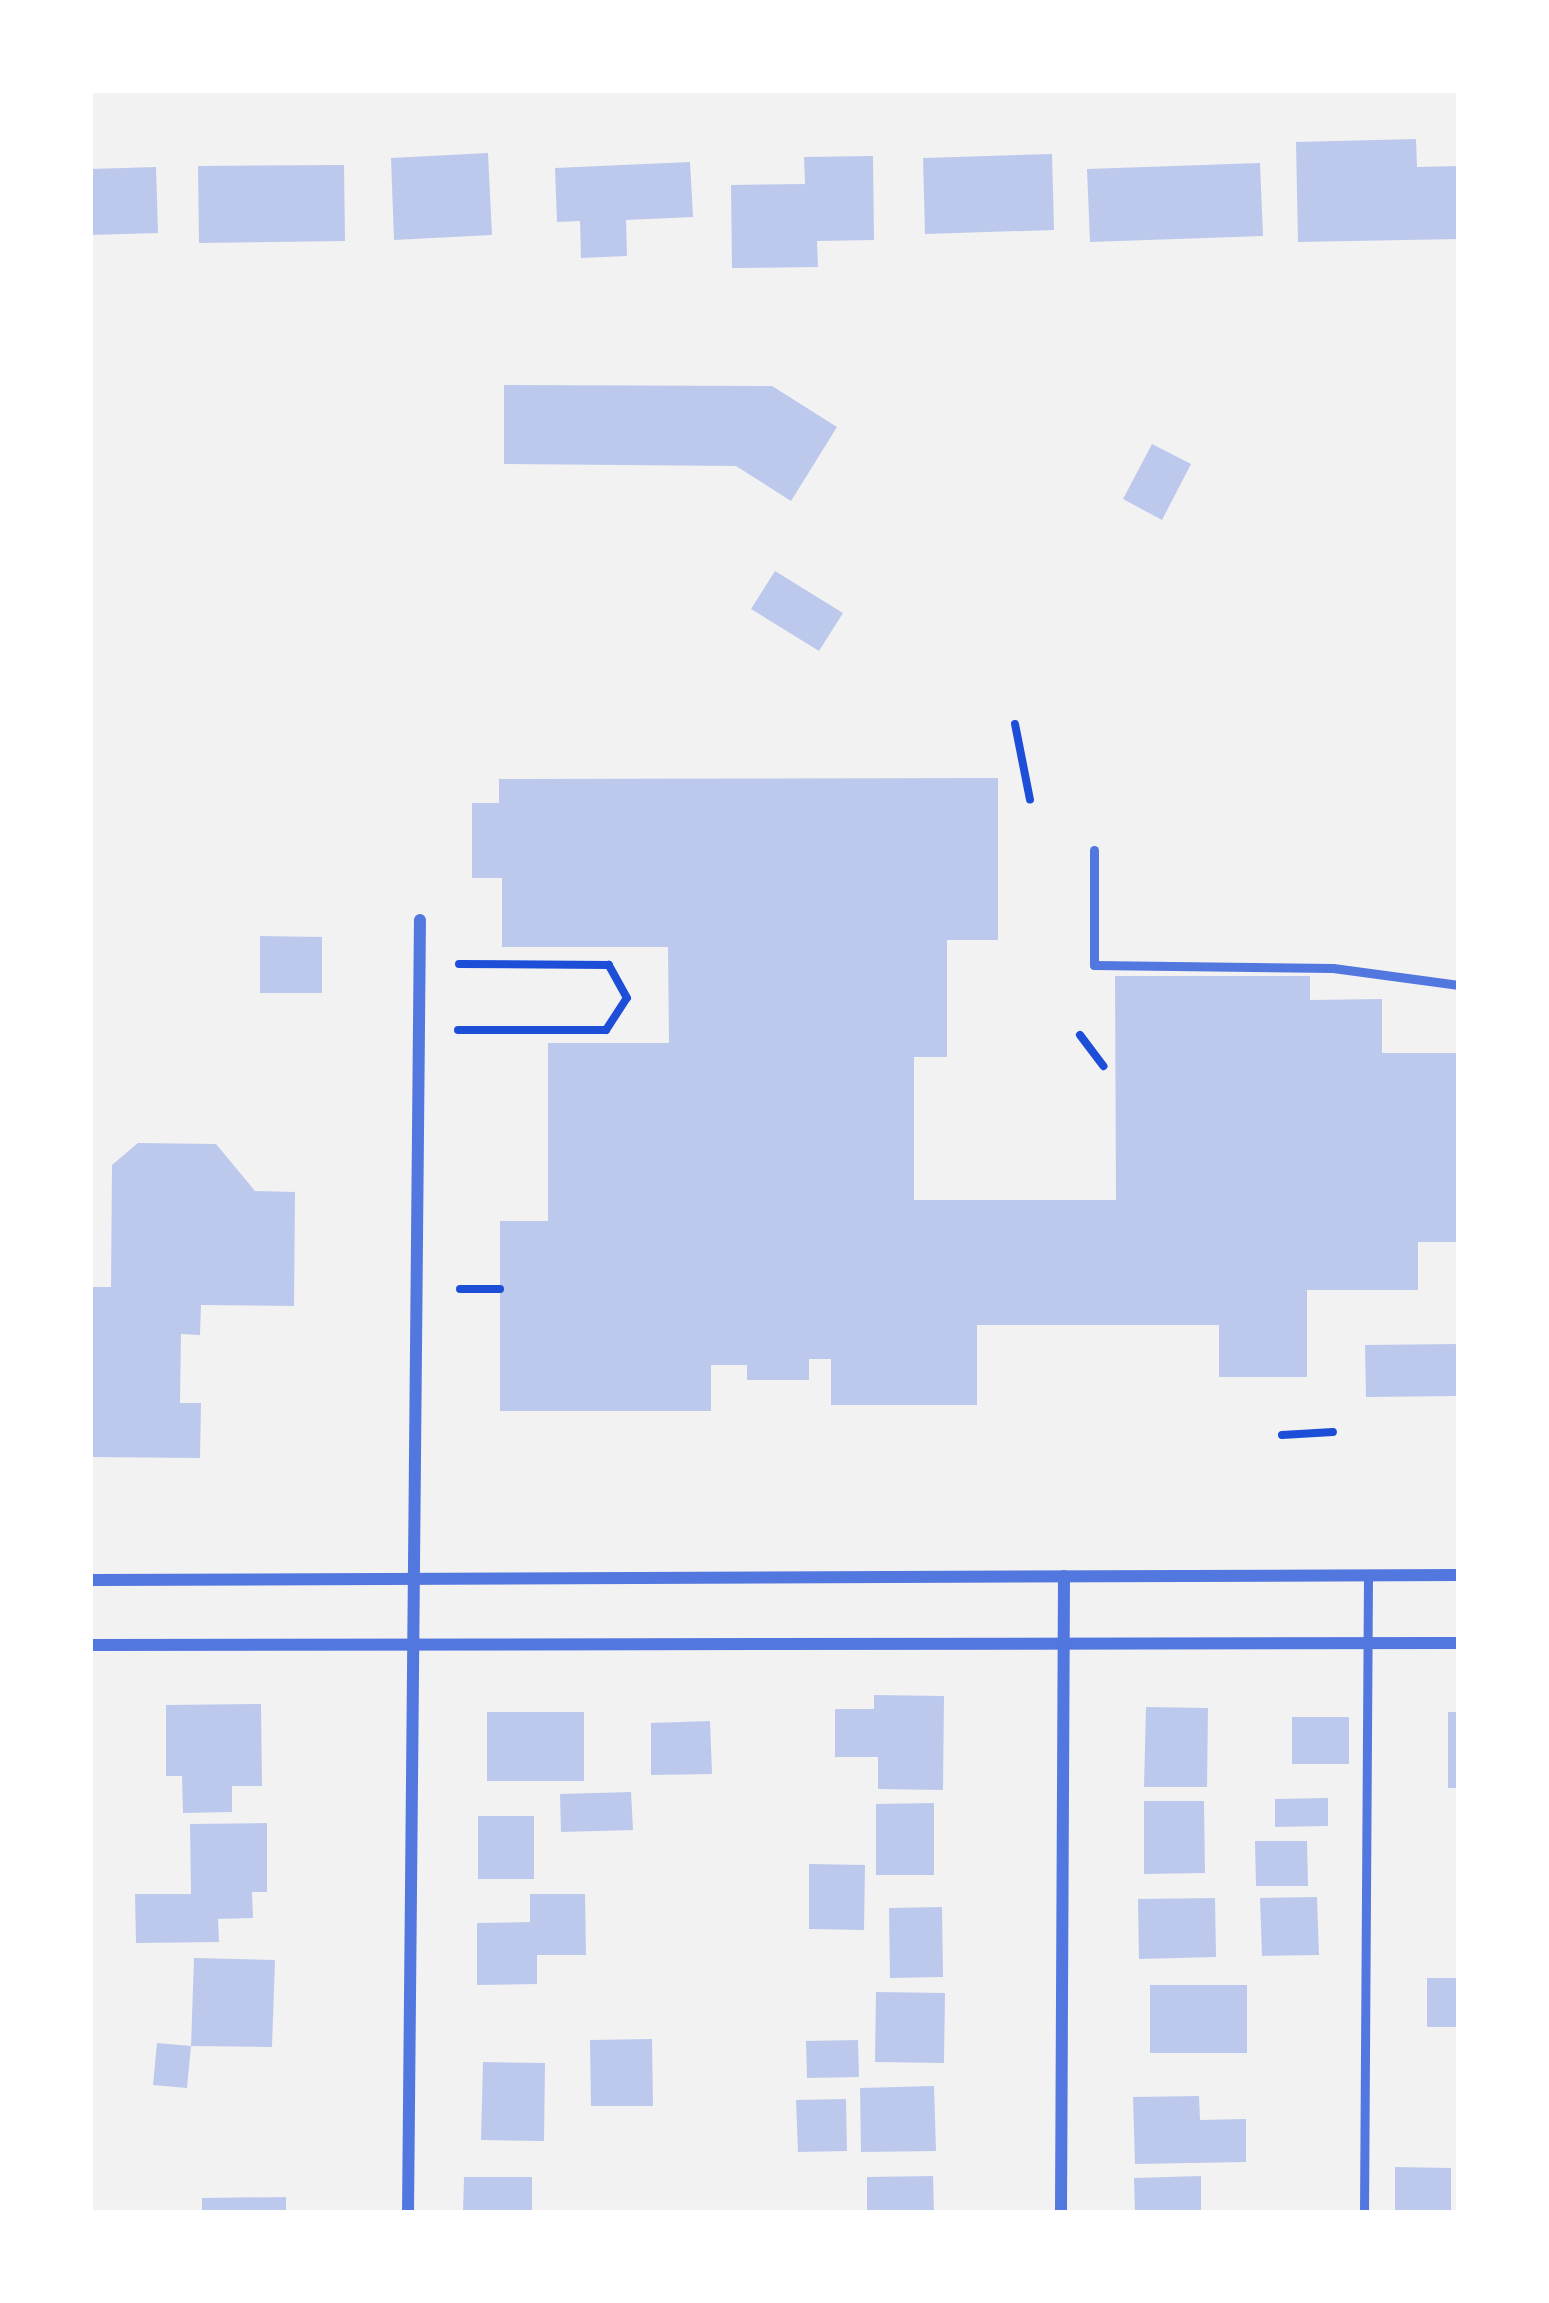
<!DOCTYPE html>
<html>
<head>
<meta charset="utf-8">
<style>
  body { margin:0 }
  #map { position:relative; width:1549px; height:2303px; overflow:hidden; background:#f2f2f2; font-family:Overpass,sans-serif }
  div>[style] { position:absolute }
  .building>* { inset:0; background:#bdc9ec }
  .path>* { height:8px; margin:-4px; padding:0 4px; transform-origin:4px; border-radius:4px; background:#1d4ed8 }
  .service>* { height:9px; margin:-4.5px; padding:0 4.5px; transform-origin:4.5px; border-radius:4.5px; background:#5277de }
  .minor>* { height:12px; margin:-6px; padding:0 6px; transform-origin:6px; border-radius:6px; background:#5277de }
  span { translate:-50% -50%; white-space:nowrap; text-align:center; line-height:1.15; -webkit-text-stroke:10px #fff; paint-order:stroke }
  .frame { position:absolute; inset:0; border:93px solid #fff; pointer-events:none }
</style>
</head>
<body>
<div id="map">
  <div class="building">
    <div style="clip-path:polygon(1416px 139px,1417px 167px,1459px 166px,1459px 239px,1298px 242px,1296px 142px)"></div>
    <div style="clip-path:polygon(488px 153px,492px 235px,394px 240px,391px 158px)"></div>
    <div style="clip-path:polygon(1052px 154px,1054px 230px,925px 234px,923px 158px)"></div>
    <div style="clip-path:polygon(873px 156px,874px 240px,817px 241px,818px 267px,732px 268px,731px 185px,805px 184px,804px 157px)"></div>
    <div style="clip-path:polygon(690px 162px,693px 217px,626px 220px,627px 256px,581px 258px,580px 221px,557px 222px,555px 168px)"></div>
    <div style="clip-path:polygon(1260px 163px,1263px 236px,1090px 242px,1087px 169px)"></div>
    <div style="clip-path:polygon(344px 165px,345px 241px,199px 243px,198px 166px)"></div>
    <div style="clip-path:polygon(156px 167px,158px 233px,90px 235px,90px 169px)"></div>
    <div style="clip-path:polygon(504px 385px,772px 386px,837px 427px,791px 501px,736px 466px,504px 464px)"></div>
    <div style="clip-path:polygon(1152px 444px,1191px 464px,1162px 520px,1123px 499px)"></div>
    <div style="clip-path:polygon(775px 571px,843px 613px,819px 651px,751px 609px)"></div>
    <div style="clip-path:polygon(998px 778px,998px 940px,947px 940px,947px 1057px,914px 1057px,914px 1200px,1116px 1200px,1115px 976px,1310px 976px,1310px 1000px,1382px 999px,1382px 1053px,1459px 1053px,1459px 1242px,1418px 1242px,1418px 1290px,1307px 1290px,1307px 1377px,1219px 1377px,1219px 1325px,977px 1325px,977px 1405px,831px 1405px,831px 1359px,809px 1359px,809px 1380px,747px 1380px,747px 1365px,711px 1365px,711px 1411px,500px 1411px,500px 1221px,548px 1221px,548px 1043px,669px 1043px,668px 947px,502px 947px,502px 878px,472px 878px,472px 803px,499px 803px,499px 779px)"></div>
    <div style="clip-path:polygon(260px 936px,322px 937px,322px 993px,260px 993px)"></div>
    <div style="clip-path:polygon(138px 1143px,216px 1144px,255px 1191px,295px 1192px,294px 1306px,201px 1305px,200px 1335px,181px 1334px,180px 1403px,201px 1403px,200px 1458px,90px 1457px,90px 1287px,111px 1287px,112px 1165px)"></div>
    <div style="clip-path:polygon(1459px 1344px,1459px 1396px,1366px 1397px,1365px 1345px)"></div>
    <div style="clip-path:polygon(874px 1695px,944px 1696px,943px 1790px,878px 1789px,878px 1757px,835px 1757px,835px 1709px,874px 1709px)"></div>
    <div style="clip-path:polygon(261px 1704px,262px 1786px,232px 1786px,232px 1812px,183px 1813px,182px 1776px,166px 1776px,166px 1705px)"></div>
    <div style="clip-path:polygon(1146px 1707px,1208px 1708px,1207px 1787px,1144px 1787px)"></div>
    <div style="clip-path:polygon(487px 1712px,584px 1712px,584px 1781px,487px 1781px)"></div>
    <div style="clip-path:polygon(1448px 1712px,1459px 1712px,1459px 1788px,1448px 1788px)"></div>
    <div style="clip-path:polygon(1292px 1717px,1349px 1717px,1349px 1764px,1292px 1764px)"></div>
    <div style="clip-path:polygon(710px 1721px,712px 1774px,651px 1775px,651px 1723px)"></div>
    <div style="clip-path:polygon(631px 1792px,633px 1830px,561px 1832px,560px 1794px)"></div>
    <div style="clip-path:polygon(1328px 1798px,1328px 1826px,1275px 1827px,1275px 1799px)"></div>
    <div style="clip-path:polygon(1144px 1801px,1204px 1801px,1205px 1873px,1144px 1874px)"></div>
    <div style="clip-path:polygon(934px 1803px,934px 1875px,876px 1875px,876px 1804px)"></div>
    <div style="clip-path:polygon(478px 1816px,534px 1816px,534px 1879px,478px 1879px)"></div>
    <div style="clip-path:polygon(267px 1823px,267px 1892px,252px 1892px,253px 1918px,218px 1919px,219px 1942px,136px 1943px,135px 1894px,191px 1894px,190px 1824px)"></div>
    <div style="clip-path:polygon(1255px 1841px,1307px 1841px,1308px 1886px,1256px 1886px)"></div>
    <div style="clip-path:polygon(809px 1864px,865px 1865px,864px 1930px,809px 1929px)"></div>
    <div style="clip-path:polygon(530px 1894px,585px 1894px,586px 1955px,537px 1955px,537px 1984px,477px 1985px,477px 1923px,530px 1922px)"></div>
    <div style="clip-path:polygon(1317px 1897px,1319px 1955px,1262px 1956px,1260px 1898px)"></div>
    <div style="clip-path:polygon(1215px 1898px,1216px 1957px,1139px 1959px,1138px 1899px)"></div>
    <div style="clip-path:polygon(942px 1907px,943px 1977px,890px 1978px,889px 1908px)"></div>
    <div style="clip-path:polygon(194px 1958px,275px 1960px,272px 2047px,191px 2046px,187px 2088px,153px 2085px,157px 2043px,191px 2046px)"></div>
    <div style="clip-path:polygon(1427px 1978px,1459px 1978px,1459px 2027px,1427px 2027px)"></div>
    <div style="clip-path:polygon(1150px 1985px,1247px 1985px,1247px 2053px,1150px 2053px)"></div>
    <div style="clip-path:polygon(876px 1992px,945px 1993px,944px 2063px,875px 2062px)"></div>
    <div style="clip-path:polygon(652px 2039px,653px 2106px,591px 2106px,590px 2040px)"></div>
    <div style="clip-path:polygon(858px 2040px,859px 2077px,807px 2078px,806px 2041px)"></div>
    <div style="clip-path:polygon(483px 2062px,545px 2063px,544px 2141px,481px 2140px)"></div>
    <div style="clip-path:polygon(934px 2086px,936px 2151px,861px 2152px,860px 2088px)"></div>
    <div style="clip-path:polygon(1199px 2096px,1200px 2120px,1246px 2119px,1246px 2162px,1135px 2164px,1133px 2097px)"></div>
    <div style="clip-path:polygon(846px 2099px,847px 2151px,798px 2152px,796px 2100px)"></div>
    <div style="clip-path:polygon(1395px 2167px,1451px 2168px,1451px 2213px,1395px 2213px)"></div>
    <div style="clip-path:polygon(933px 2176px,934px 2213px,867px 2213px,867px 2177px)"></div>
    <div style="clip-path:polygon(1201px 2176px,1201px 2213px,1135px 2213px,1134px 2178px)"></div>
    <div style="clip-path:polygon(464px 2177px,532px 2177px,532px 2213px,463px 2213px)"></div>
    <div style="clip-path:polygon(286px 2197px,286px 2213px,202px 2213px,202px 2198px)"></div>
  </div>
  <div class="path">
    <div style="left:1015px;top:724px;width:77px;rotate:78.8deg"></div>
    <div style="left:458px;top:1030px;width:148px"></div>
    <div style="left:606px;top:1030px;width:38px;rotate:-57deg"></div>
    <div style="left:627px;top:998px;width:38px;rotate:-119deg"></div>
    <div style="left:609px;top:965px;width:150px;rotate:-179.6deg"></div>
    <div style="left:1080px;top:1035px;width:39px;rotate:53deg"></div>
    <div style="left:460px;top:1289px;width:40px"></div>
    <div style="left:1282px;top:1435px;width:51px;rotate:-3.4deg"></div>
  </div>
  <div class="service">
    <div style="left:1094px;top:850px;width:115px;rotate:90deg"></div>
    <div style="left:1094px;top:965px;width:239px;rotate:0.7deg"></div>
    <div style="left:1333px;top:968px;width:127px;rotate:7.7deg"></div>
    <div style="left:1364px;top:2213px;width:638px;rotate:-89.64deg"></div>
  </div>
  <div class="minor">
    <div style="left:90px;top:1580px;width:1369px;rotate:-0.21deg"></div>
    <div style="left:90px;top:1645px;width:1369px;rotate:-0.08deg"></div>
    <div style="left:408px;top:2213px;width:1293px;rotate:-89.47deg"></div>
    <div style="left:1061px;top:2213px;width:637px;rotate:-89.73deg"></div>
  </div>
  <div class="frame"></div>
</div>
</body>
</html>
